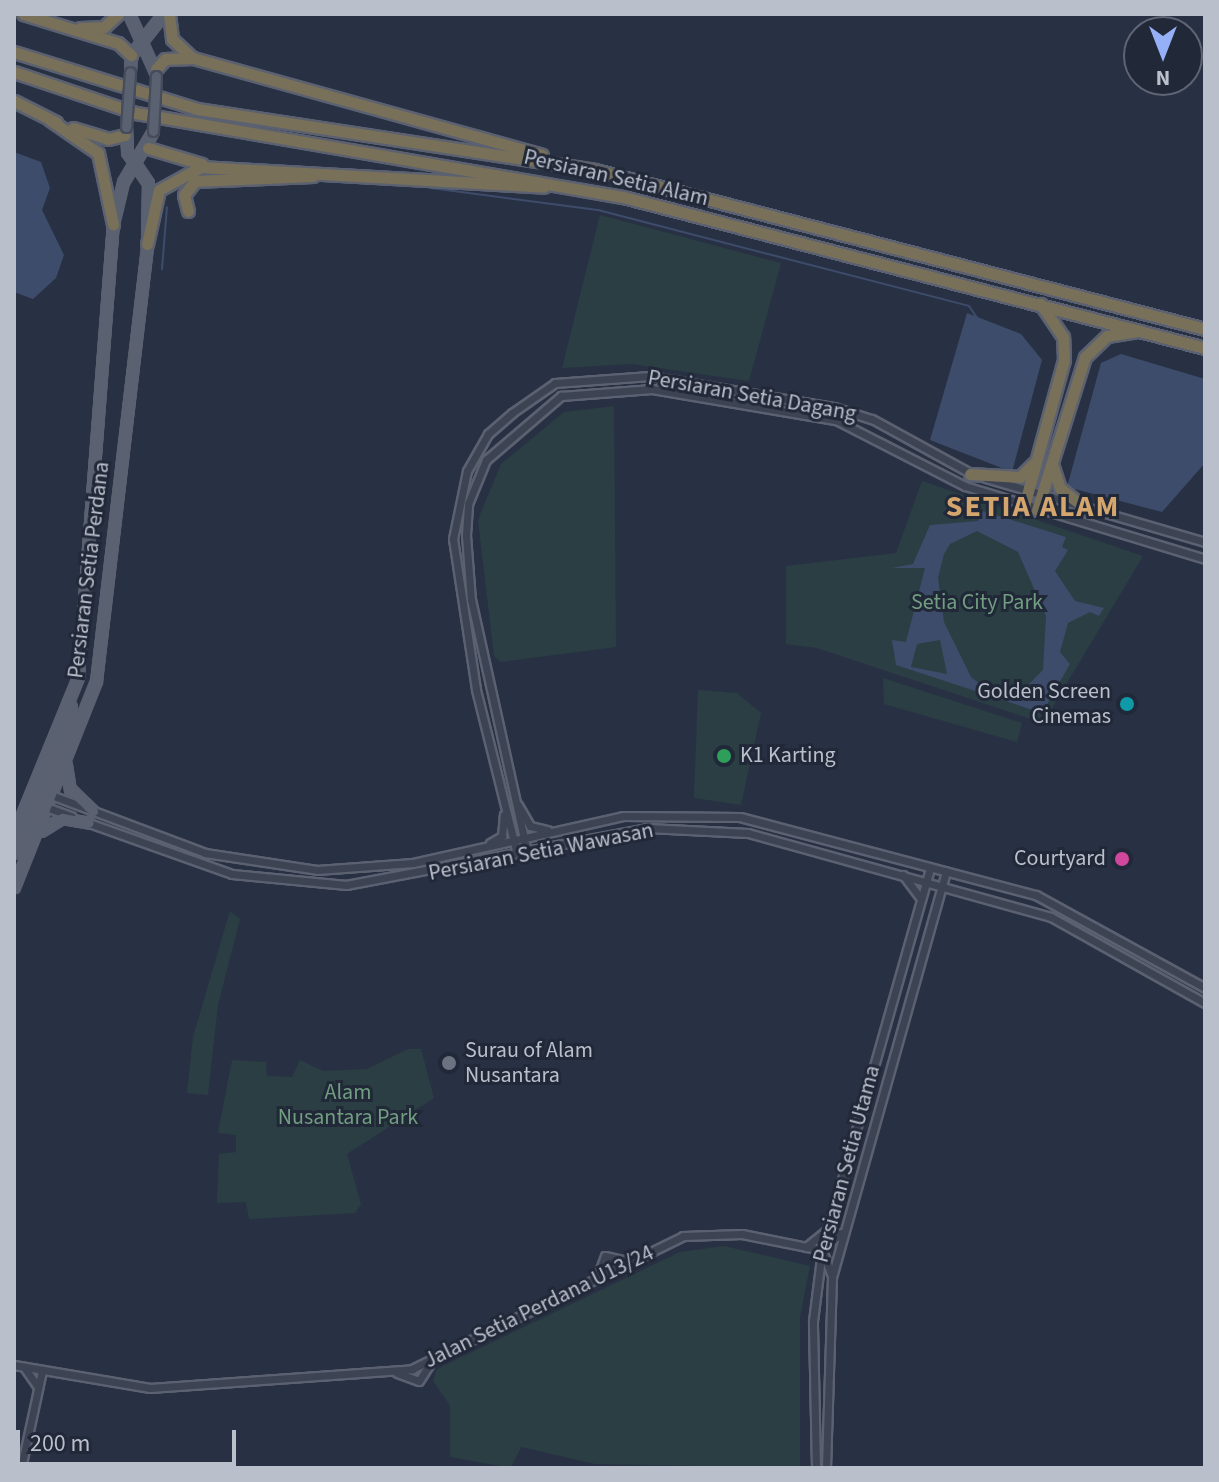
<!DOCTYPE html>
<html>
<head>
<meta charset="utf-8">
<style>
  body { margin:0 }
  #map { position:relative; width:1219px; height:1482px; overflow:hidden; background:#283143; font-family:"Source Sans 3",sans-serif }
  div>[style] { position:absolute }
  .green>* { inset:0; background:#2a3e44 }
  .water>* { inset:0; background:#3e4c6b }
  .stream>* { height:2px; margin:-1px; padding:0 1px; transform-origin:1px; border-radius:1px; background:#3e4c6b }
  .roads { filter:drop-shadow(2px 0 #5b6170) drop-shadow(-2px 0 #5b6170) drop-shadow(0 2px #5b6170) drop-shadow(0 -2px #5b6170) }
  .minor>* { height:7px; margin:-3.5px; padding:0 3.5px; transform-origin:3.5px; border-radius:3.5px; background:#3c4353 }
  .major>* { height:9px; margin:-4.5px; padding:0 4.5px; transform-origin:4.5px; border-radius:4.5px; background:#5a6272 }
  .highway>* { height:11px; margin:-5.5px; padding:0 5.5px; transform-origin:5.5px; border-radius:5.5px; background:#787059 }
  .bridges { filter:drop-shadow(2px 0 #464c5c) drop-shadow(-2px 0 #464c5c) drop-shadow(0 2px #464c5c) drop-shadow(0 -2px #464c5c) }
  .major-bridge>* { height:9px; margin:-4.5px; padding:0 4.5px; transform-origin:4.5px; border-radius:4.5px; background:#5a6272 }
  .dots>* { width:22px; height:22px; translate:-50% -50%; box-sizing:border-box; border:4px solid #212838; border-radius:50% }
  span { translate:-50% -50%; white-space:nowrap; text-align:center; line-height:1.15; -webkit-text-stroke:6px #212838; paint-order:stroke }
  .street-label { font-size:22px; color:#babfcc }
  .park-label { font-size:22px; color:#719d80 }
  .poi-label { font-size:22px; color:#babfcc }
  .right { translate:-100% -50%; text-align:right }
  .left { translate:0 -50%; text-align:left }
  .district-label { font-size:30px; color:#d4a56d; font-weight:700; letter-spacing:2px }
  .frame { position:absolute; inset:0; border:16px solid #babfcc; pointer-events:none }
  .north { position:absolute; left:1123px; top:16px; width:80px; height:80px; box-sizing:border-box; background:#212838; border:2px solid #5e6473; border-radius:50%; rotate:180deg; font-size:22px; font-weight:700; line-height:32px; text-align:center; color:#babfcc }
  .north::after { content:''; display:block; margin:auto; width:28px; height:36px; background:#95b0f6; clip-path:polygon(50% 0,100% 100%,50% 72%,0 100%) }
  .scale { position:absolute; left:16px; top:1430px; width:220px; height:36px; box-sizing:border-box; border:4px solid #babfcc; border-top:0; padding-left:10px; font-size:24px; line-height:28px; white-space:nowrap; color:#babfcc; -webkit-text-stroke:6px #212838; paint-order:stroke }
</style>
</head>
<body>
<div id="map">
  <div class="green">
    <div style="clip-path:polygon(600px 215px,781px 263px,749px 381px,632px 364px,562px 368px)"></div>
    <div style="clip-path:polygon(614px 406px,616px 647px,501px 662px,494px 656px,478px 520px,501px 464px,564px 412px)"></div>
    <div style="clip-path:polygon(922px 481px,1143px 556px,1043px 723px,817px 648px,786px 644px,786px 566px,896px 553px)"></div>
    <div style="clip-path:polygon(883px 678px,1022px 723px,1017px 742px,884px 704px)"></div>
    <div style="clip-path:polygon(698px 690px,737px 693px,761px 713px,741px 805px,694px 798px)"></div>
    <div style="clip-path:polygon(230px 911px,240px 919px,218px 1005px,208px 1095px,187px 1093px,193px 1037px)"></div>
    <div style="clip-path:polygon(408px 1049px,421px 1049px,434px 1098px,347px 1154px,361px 1204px,355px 1213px,249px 1219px,246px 1202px,217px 1203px,219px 1154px,236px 1152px,236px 1135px,218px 1133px,232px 1060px,266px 1062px,267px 1076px,292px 1077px,300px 1060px,323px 1071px,367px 1069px)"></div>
    <div style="clip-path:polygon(724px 1246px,810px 1266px,800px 1317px,800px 1468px,595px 1464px,521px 1447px,511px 1468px,450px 1457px,450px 1405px,433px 1381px,437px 1369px,680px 1252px)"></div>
  </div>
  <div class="water">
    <div style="clip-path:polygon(14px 152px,41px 162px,50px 188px,42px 210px,64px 255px,56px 278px,33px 299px,14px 292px)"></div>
    <div style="clip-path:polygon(967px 313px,1021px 334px,1042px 360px,1012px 472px,930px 440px)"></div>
    <div style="clip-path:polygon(1121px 354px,1205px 379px,1205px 463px,1162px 512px,1067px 487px,1101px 363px)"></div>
    <div style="clip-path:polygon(evenodd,983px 511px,1066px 537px,1062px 547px,1068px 550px,1055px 571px,1075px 601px,1104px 608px,1099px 616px,1090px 612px,1068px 623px,1060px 652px,1070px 664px,1042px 713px,896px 665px,892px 640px,906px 642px,925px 568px,892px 568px,913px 564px,930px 525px,978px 521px,983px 511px,977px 531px,1018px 552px,1046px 616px,1043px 670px,1016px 697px,990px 692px,971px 677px,944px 622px,938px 578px,944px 554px,950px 544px,977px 531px,983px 511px,940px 640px,947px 674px,911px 667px,917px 644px,940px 640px)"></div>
  </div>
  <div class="stream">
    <div style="left:431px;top:188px;width:168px;rotate:7.5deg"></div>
    <div style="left:598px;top:210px;width:383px;rotate:14.5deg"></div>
    <div style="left:969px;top:306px;width:14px;rotate:56deg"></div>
    <div style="left:162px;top:269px;width:62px;rotate:-85.4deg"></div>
  </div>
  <div class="roads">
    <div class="minor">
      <div style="left:986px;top:478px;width:228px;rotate:16.3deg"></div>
      <div style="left:51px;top:795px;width:165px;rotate:20.6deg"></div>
      <div style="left:205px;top:853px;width:113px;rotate:8.6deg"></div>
      <div style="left:317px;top:870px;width:96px;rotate:-4.2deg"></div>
      <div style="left:413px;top:863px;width:215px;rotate:-12.6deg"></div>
      <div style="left:623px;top:816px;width:117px;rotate:0.5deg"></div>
      <div style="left:740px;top:817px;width:306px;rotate:14.8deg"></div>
      <div style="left:1036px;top:895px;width:193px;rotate:28.8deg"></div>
      <div style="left:518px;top:805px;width:24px;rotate:60deg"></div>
      <div style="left:530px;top:826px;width:18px;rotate:13deg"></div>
      <div style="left:46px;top:807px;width:27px;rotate:20deg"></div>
      <div style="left:86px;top:822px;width:155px;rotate:19.6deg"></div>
      <div style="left:232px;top:874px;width:115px;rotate:5.5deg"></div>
      <div style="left:346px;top:885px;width:307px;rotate:-10.7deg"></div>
      <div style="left:648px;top:828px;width:100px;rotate:2.9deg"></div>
      <div style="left:748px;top:833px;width:314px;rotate:15.5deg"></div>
      <div style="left:1051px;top:917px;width:176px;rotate:29.2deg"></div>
      <div style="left:490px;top:843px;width:14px;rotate:-30deg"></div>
      <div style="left:502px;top:836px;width:21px;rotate:-85deg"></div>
      <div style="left:527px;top:852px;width:258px;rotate:-102.5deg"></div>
      <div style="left:471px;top:600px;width:65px;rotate:-94.4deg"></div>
      <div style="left:466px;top:535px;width:31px;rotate:-86deg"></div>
      <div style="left:468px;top:504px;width:48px;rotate:-67.8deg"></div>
      <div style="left:486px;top:460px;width:99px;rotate:-40.5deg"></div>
      <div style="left:561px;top:396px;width:91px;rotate:-4.4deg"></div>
      <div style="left:652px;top:389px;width:187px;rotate:9.6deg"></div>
      <div style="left:836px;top:420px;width:145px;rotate:27.1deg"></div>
      <div style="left:965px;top:486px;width:251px;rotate:16.9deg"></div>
      <div style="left:517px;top:854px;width:170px;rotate:-104deg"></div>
      <div style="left:476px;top:689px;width:152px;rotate:-98.7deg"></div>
      <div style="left:453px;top:539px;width:69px;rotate:-78.4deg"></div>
      <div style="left:467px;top:471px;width:43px;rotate:-60.4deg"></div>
      <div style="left:488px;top:434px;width:32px;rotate:-41deg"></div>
      <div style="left:512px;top:413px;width:52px;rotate:-34.9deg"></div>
      <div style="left:555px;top:383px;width:95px;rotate:-4.2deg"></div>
      <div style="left:650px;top:376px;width:187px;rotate:9.6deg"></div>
      <div style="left:834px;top:407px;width:40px;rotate:18deg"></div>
      <div style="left:872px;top:419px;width:116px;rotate:28.8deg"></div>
      <div style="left:903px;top:875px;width:30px;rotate:53deg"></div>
      <div style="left:806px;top:1247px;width:26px;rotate:-39deg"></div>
      <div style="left:822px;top:1250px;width:26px;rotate:69deg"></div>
      <div style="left:822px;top:1250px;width:25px;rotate:-42deg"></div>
      <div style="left:598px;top:1275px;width:20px;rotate:-70deg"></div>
      <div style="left:605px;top:1256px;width:22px;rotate:13deg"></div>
      <div style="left:14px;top:1365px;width:138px;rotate:9.6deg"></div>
      <div style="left:150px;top:1388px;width:263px;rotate:-4.1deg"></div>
      <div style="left:412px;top:1369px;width:302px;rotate:-26.1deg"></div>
      <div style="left:683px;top:1236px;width:59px;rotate:-1.9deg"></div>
      <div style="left:742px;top:1234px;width:82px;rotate:11.3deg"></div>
      <div style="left:24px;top:1367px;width:24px;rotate:55deg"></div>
      <div style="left:397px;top:1373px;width:23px;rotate:20deg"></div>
      <div style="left:419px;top:1381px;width:19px;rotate:-58deg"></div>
      <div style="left:21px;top:1468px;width:99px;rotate:-77.8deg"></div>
      <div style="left:816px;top:1468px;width:147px;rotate:-91.2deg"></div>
      <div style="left:813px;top:1321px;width:72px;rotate:-82.8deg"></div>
      <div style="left:822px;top:1250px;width:397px;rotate:-74.2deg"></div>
      <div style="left:826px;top:1468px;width:191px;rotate:-88.2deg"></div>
      <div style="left:832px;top:1277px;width:421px;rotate:-74.3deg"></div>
    </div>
    <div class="major">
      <div style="left:129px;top:14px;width:66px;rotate:65.8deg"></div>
      <div style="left:130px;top:72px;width:17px;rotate:-87deg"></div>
      <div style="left:131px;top:55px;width:52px;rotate:-52deg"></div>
      <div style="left:66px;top:765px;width:24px;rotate:81deg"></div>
      <div style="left:70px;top:789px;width:32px;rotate:44deg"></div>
      <div style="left:41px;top:831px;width:25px;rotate:-32deg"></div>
      <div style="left:62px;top:818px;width:27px;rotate:10deg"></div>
      <div style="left:14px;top:834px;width:170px;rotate:-67.8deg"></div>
      <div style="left:78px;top:677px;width:454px;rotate:-85.6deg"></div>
      <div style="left:113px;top:224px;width:43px;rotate:-76.6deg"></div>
      <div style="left:123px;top:182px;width:59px;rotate:-59.5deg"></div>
      <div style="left:14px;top:853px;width:157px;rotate:-68.7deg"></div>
      <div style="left:14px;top:887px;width:222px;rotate:-68.3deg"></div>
      <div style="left:96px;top:681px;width:440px;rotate:-83.3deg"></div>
      <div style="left:147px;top:244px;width:61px;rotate:-89.1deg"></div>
      <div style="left:148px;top:183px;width:37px;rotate:-124deg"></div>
      <div style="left:127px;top:152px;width:24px;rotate:-92deg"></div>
    </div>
    <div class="highway">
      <div style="left:23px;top:14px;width:99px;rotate:17deg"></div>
      <div style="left:118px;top:43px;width:18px;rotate:43deg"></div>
      <div style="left:169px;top:14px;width:25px;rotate:83deg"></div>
      <div style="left:172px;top:39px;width:26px;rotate:43deg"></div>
      <div style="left:80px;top:28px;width:24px;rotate:-2deg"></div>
      <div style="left:104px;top:27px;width:19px;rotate:-43deg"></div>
      <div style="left:14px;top:52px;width:192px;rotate:17.3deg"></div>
      <div style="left:197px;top:109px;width:403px;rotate:8.7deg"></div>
      <div style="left:595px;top:170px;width:630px;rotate:14.61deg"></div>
      <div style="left:156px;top:69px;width:13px;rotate:-48deg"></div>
      <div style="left:165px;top:59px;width:28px;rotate:-2deg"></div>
      <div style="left:193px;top:58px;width:362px;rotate:15.5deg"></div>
      <div style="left:14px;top:72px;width:129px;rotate:18.6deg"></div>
      <div style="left:136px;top:113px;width:498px;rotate:9.8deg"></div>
      <div style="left:627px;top:198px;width:597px;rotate:14.55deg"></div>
      <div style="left:14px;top:101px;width:47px;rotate:26.6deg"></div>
      <div style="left:50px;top:120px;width:58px;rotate:34.5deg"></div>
      <div style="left:98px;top:153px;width:73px;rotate:78.1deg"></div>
      <div style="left:73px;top:128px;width:37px;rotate:17deg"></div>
      <div style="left:108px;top:139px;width:17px;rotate:-13deg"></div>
      <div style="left:148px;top:148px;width:56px;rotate:16.5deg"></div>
      <div style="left:188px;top:211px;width:16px;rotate:-104deg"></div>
      <div style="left:184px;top:195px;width:18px;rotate:-52deg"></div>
      <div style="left:195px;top:181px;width:118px;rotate:-2.4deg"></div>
      <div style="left:147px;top:244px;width:55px;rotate:-77.5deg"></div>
      <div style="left:159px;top:190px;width:48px;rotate:-28.7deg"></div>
      <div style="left:201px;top:167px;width:343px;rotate:3.3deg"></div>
      <div style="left:1052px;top:464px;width:25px;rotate:72deg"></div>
      <div style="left:1060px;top:488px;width:33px;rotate:39deg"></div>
      <div style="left:970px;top:474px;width:50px;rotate:3.4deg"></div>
      <div style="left:1020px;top:477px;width:20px;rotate:-45deg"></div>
      <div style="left:1024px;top:506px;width:151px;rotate:-74.7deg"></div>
      <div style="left:1064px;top:360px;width:23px;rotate:-92deg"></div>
      <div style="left:1063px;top:337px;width:40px;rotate:-124deg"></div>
      <div style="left:1037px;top:510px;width:160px;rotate:-72.6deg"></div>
      <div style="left:1085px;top:357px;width:30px;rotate:-44deg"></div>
      <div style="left:1107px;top:336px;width:31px;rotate:-9deg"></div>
    </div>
  </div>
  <div class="bridges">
    <div class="major-bridge">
      <div style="left:126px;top:127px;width:55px;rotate:-85.8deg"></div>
      <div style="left:153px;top:131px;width:55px;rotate:-86.9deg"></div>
    </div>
  </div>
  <div class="dots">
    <div style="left:1127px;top:704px;background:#0f9aa8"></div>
    <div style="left:724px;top:756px;background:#2e9e5b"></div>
    <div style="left:1122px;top:859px;background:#d1479c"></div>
    <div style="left:449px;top:1063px;background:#6b7280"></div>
  </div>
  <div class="street-label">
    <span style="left:616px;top:178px;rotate:13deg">Persiaran Setia Alam</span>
    <span style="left:752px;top:396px;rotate:10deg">Persiaran Setia Dagang</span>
    <span style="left:89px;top:570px;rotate:-83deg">Persiaran Setia Perdana</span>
    <span style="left:541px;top:852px;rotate:-11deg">Persiaran Setia Wawasan</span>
    <span style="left:847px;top:1164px;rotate:-75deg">Persiaran Setia Utama</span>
    <span style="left:539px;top:1307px;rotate:-26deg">Jalan Setia Perdana U13/24</span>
  </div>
  <div class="park-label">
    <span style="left:977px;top:603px">Setia City Park</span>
    <span style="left:348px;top:1105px">Alam<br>Nusantara Park</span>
  </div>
  <div class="poi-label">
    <span class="right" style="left:1111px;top:704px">Golden Screen<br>Cinemas</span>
    <span class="left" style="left:740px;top:756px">K1 Karting</span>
    <span class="right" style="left:1106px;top:859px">Courtyard</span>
    <span class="left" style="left:465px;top:1063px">Surau of Alam<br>Nusantara</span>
  </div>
  <div class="district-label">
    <span style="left:1033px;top:507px">SETIA ALAM</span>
  </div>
  <div class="frame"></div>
  <div class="north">N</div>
  <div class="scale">200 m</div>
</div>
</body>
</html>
